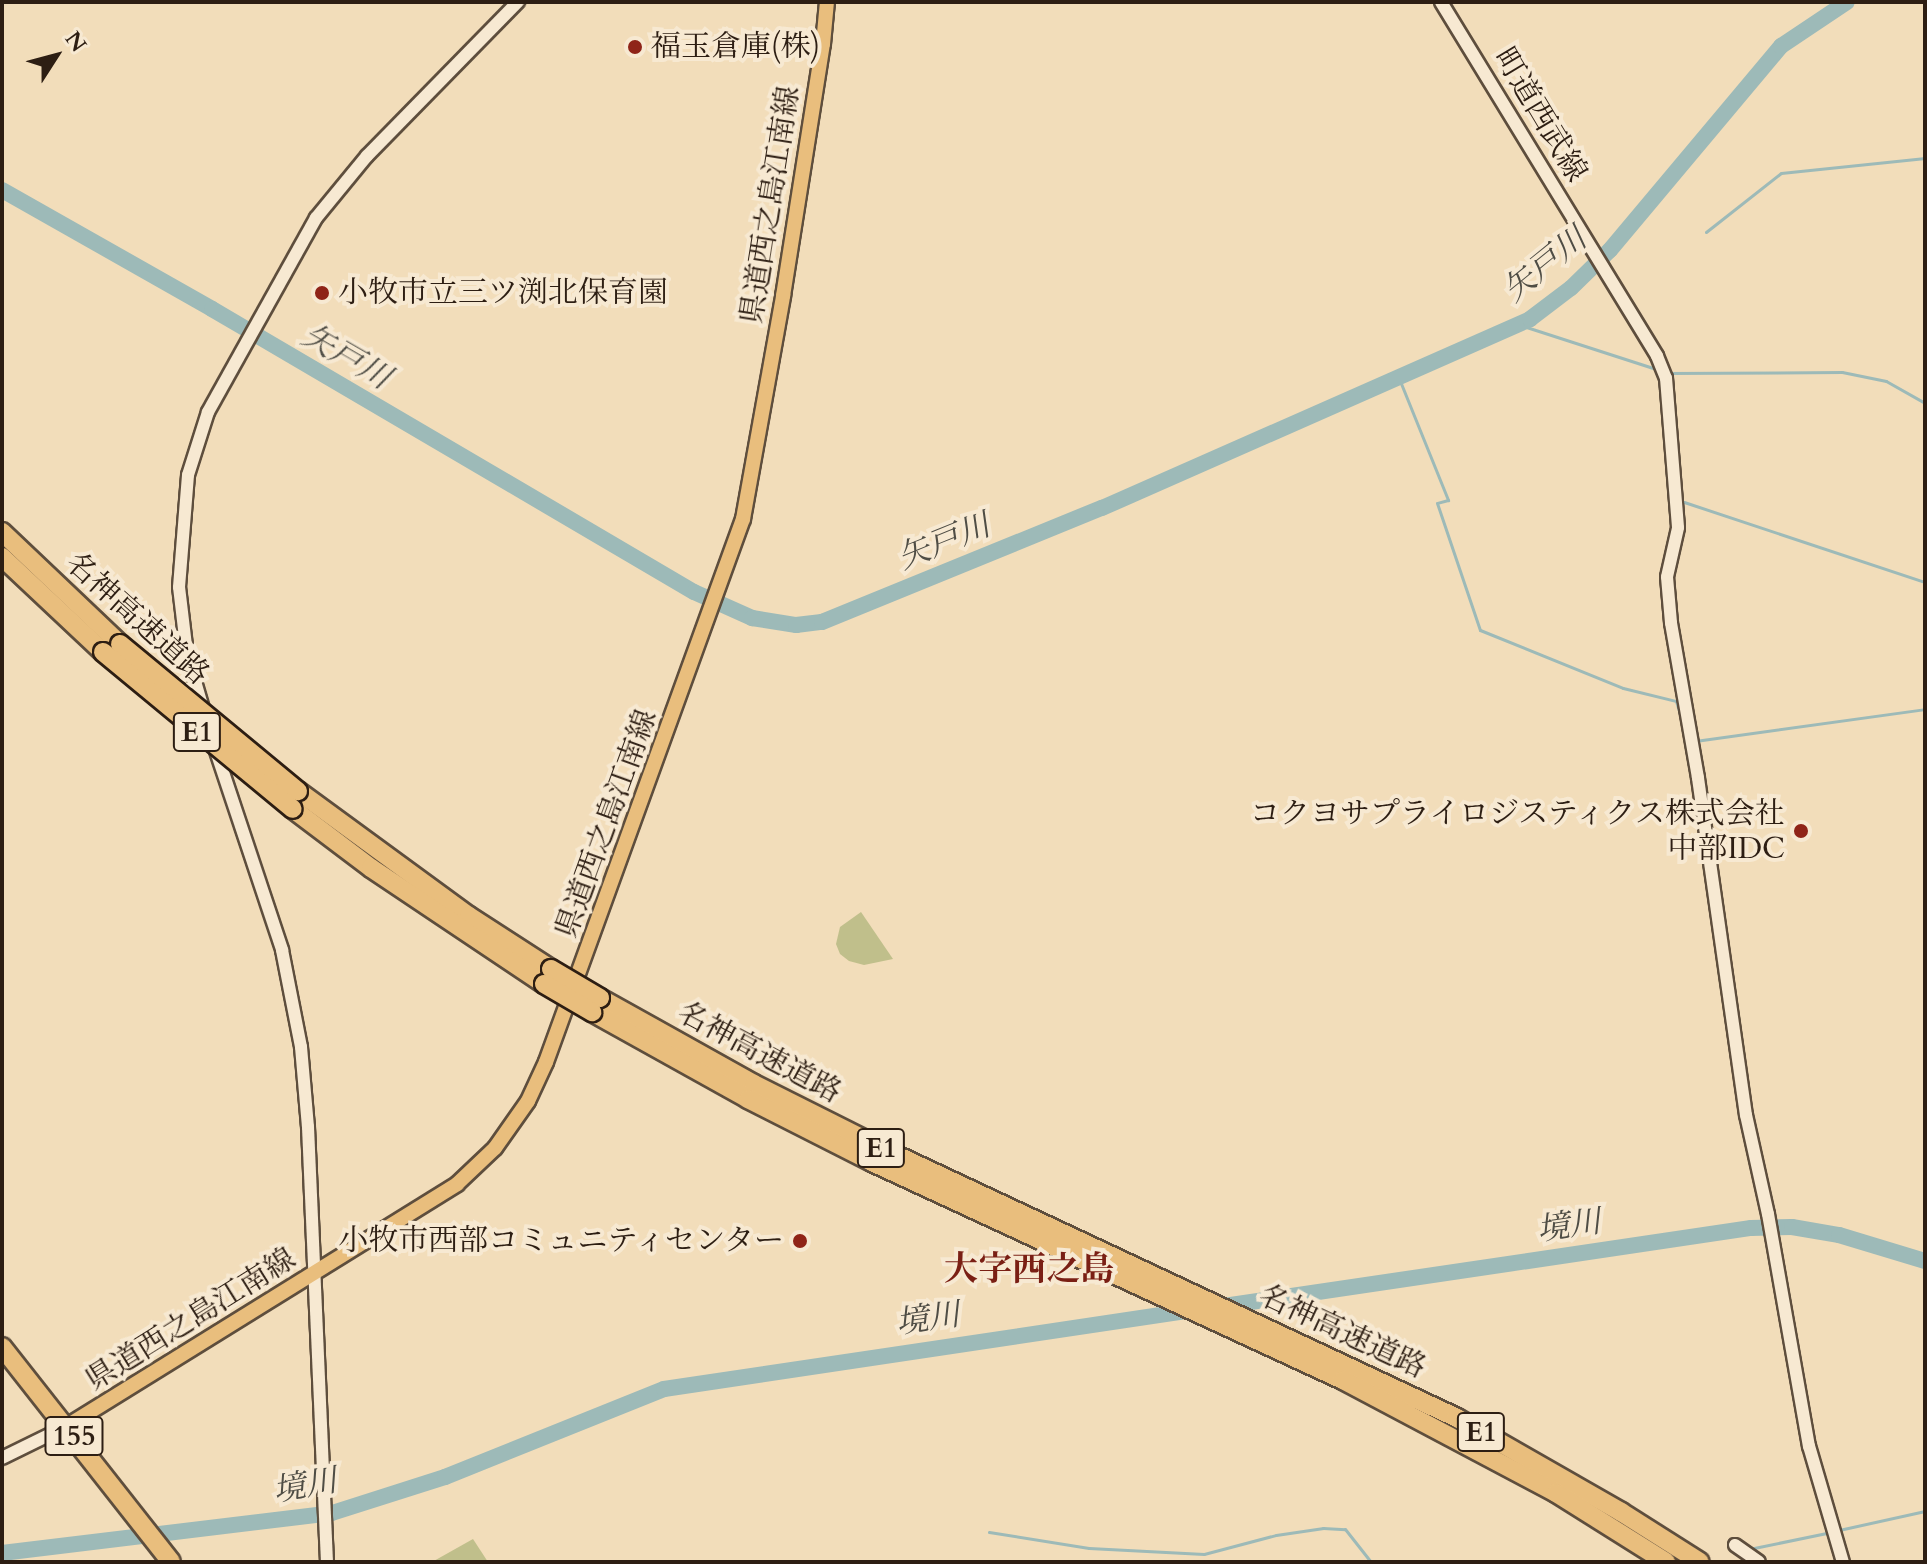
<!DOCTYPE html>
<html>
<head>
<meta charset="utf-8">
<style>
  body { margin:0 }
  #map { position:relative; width:1927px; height:1564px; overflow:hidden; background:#f2ddba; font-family:Cardo,"Noto Serif JP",serif }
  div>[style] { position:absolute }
  .green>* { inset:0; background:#c0bf8b }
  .stream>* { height:3px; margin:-1.5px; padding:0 1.5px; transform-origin:1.5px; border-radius:1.5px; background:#9dbab8 }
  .river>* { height:16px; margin:-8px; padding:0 8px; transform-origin:8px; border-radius:8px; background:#9dbab8 }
  .roads { filter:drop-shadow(2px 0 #5e4e3d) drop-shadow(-2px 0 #5e4e3d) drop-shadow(0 2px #5e4e3d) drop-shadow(0 -2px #5e4e3d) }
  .minor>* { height:12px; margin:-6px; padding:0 6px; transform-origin:6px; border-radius:6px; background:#f7e9d2 }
  .major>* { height:14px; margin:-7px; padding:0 7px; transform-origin:7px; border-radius:7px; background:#e9be7d }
  .highway>* { height:18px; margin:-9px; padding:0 9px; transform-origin:9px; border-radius:9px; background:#e9be7d }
  .bridges { filter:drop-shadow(2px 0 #2d1e13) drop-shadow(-2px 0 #2d1e13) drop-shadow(0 2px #2d1e13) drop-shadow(0 -2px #2d1e13) }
  .highway-bridge>* { height:18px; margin:-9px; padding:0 9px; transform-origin:9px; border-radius:9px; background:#e9be7d }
  .dots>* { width:22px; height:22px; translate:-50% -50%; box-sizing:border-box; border:4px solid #f7e9d2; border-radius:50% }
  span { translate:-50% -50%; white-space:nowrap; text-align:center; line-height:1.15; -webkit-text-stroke:8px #f7e9d2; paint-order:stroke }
  .shield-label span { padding:2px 6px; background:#f7e9d2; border:2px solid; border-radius:6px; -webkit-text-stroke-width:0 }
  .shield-label { font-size:28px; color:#2d1e13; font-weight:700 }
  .poi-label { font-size:30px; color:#2d1e13 }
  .left { translate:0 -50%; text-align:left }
  .right { translate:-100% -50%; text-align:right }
  .street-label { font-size:30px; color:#2d1e13 }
  .water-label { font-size:32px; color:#4f4d45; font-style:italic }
  .quarter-label { font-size:34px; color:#7a1f14; font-weight:700 }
  .frame { position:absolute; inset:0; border:4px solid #2d1e13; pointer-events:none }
  .north { position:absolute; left:16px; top:16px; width:80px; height:80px; -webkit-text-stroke:6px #f7e9d2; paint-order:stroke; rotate:54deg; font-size:22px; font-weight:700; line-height:32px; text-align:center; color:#2d1e13 }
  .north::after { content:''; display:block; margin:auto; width:28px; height:36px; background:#2d1e13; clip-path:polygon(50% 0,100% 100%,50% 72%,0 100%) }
</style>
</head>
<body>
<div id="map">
  <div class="green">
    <div style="clip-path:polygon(861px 912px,893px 959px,864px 965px,849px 961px,840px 954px,836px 944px,840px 927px)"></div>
    <div style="clip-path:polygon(473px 1539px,488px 1562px,432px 1562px)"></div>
  </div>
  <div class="stream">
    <div style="left:1706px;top:232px;width:95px;rotate:-38.2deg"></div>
    <div style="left:1781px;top:173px;width:145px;rotate:-5.9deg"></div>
    <div style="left:1520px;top:325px;width:143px;rotate:17.9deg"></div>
    <div style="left:1667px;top:373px;width:175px;rotate:-0.3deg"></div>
    <div style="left:1842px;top:372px;width:45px;rotate:11.6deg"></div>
    <div style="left:1886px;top:381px;width:45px;rotate:29.4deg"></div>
    <div style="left:1398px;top:376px;width:134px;rotate:68deg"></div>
    <div style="left:1448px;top:500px;width:11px;rotate:165deg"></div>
    <div style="left:1437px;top:503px;width:134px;rotate:71.3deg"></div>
    <div style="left:1480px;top:630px;width:154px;rotate:22.1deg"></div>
    <div style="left:1623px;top:688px;width:55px;rotate:13.8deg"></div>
    <div style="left:1676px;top:701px;width:21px;rotate:73deg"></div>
    <div style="left:1684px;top:502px;width:254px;rotate:18.4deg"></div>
    <div style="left:1695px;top:741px;width:232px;rotate:-7.9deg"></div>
    <div style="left:1839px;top:1530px;width:88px;rotate:-12.5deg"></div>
    <div style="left:989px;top:1532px;width:101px;rotate:9.1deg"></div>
    <div style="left:1089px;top:1548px;width:115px;rotate:3deg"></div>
    <div style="left:1204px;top:1554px;width:74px;rotate:-14.8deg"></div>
    <div style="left:1276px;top:1535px;width:48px;rotate:-8.5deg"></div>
    <div style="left:1323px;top:1528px;width:22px;rotate:3deg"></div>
    <div style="left:1345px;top:1529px;width:42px;rotate:51.8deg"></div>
    <div style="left:1754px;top:1548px;width:79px;rotate:-11.7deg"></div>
  </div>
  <div class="river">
    <div style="left:2px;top:190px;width:241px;rotate:29.5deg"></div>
    <div style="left:212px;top:309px;width:559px;rotate:30.42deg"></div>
    <div style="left:694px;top:592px;width:64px;rotate:24.1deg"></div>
    <div style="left:752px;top:618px;width:45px;rotate:9deg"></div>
    <div style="left:796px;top:625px;width:26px;rotate:-7deg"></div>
    <div style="left:822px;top:622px;width:302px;rotate:-22.2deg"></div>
    <div style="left:1102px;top:508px;width:468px;rotate:-23.8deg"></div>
    <div style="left:1530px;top:319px;width:51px;rotate:-37.1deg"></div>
    <div style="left:1571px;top:288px;width:54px;rotate:-44.3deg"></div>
    <div style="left:1610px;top:250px;width:266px;rotate:-50deg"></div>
    <div style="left:1781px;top:46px;width:79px;rotate:-33.7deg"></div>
    <div style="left:1217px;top:1307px;width:540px;rotate:-8.42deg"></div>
    <div style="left:1751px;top:1228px;width:41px;rotate:-1.4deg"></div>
    <div style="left:1792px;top:1227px;width:48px;rotate:9.7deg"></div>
    <div style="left:1839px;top:1235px;width:90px;rotate:16.8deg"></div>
    <div style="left:2px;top:1553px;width:332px;rotate:-6.9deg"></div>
    <div style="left:332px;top:1513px;width:119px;rotate:-17.7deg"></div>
    <div style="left:445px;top:1477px;width:236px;rotate:-21.9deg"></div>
    <div style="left:664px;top:1389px;width:536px;rotate:-8.48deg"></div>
  </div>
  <div class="roads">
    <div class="minor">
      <div style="left:1441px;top:2px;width:415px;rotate:58.6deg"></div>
      <div style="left:1657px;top:356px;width:24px;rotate:68deg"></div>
      <div style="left:1666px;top:378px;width:150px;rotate:85.4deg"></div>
      <div style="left:1678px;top:528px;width:50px;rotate:102.7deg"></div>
      <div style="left:1667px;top:577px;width:46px;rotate:85deg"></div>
      <div style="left:1671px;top:623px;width:157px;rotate:80.1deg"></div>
      <div style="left:1698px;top:778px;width:340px;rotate:81.9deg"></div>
      <div style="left:1746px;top:1115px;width:101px;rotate:77.5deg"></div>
      <div style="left:1768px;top:1214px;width:236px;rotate:80deg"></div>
      <div style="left:1809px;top:1446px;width:121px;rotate:73.7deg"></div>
      <div style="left:204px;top:712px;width:60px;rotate:-106.3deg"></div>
      <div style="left:187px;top:654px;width:67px;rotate:-96.8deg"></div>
      <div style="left:179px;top:587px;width:112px;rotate:-85.4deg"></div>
      <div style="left:188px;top:475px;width:66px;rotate:-72.4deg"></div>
      <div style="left:208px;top:412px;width:222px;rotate:-60.9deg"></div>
      <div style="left:316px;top:218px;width:80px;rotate:-50.6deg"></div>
      <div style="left:367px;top:156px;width:216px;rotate:-45.6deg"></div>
      <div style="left:214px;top:745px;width:216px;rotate:71.6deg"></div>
      <div style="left:282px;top:950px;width:99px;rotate:78.9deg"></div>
      <div style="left:301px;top:1047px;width:80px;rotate:85deg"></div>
      <div style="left:308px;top:1127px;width:435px;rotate:87.5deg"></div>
      <div style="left:2px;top:1458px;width:72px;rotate:-26.2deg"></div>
      <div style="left:1735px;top:1545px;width:29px;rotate:35deg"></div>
    </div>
    <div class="major">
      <div style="left:67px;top:1426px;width:459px;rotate:-31.8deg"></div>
      <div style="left:457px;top:1184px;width:52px;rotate:-43.5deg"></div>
      <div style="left:495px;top:1148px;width:57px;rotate:-54.9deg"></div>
      <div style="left:528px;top:1101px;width:43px;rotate:-65.2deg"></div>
      <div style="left:546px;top:1062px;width:578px;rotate:-70.06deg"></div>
      <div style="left:743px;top:519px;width:227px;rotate:-79.8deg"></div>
      <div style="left:783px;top:296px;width:255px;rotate:-81deg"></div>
      <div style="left:823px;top:44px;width:42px;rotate:-84.6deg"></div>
    </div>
    <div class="highway">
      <div style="left:2px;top:532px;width:163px;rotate:43.5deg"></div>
      <div style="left:2px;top:557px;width:139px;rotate:43.2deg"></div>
      <div style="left:298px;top:791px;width:212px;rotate:36.2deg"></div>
      <div style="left:469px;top:916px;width:98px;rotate:32.9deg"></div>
      <div style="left:293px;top:809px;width:98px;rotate:37.1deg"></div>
      <div style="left:371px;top:868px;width:208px;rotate:33.8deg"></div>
      <div style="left:600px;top:998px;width:176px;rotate:29.2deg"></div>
      <div style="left:754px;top:1084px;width:142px;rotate:26.7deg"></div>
      <div style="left:881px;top:1148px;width:636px;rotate:25.11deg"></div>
      <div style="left:1457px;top:1418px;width:189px;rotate:29.8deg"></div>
      <div style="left:1621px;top:1512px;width:93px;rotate:32.3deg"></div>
      <div style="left:592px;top:1012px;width:179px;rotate:29.1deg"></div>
      <div style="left:748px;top:1099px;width:139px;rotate:26.9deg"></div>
      <div style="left:872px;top:1162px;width:519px;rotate:24.84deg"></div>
      <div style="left:1343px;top:1380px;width:241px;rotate:27.9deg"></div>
      <div style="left:1556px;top:1493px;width:130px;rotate:32.1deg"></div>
      <div style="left:2px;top:1347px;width:273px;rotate:51.8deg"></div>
    </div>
  </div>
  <div class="bridges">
    <div class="highway-bridge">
      <div style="left:120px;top:644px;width:231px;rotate:39.6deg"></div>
      <div style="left:103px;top:652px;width:246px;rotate:39.6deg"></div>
      <div style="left:551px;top:969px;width:57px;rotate:30.6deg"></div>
      <div style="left:544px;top:984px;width:56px;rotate:30.3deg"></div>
    </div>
  </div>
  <div class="dots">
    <div style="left:635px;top:47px;background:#8f2418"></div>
    <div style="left:322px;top:293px;background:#8f2418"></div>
    <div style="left:1801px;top:831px;background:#8f2418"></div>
    <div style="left:800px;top:1241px;background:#8f2418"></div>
  </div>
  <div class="shield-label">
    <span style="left:197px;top:732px">E1</span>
    <span style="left:881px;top:1148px">E1</span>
    <span style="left:1481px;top:1432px">E1</span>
    <span style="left:74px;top:1436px">155</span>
  </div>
  <div class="poi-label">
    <span class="left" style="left:651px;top:47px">福玉倉庫(株)</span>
    <span class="left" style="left:338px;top:293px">小牧市立三ツ渕北保育園</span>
    <span class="right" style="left:1785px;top:831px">コクヨサプライロジスティクス株式会社<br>中部IDC</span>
    <span class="right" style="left:784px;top:1241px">小牧市西部コミュニティセンター</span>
  </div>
  <div class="street-label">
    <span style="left:1540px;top:115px;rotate:59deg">町道西武線</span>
    <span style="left:771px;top:205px;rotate:-81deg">県道西之島江南線</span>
    <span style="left:137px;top:619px;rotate:42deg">名神高速道路</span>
    <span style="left:607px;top:824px;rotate:-70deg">県道西之島江南線</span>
    <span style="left:759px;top:1053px;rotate:28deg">名神高速道路</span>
    <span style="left:191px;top:1320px;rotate:-32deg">県道西之島江南線</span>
    <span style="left:1342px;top:1332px;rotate:25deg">名神高速道路</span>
  </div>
  <div class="water-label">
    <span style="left:1545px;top:265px;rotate:-39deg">矢戸川</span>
    <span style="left:346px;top:357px;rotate:30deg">矢戸川</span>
    <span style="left:944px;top:542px;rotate:-22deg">矢戸川</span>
    <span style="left:1569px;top:1226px;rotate:-8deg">境川</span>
    <span style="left:928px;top:1319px;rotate:-8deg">境川</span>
    <span style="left:305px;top:1486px;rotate:-10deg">境川</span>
  </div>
  <div class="quarter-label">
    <span style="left:1029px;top:1270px">大字西之島</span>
  </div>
  <div class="frame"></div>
  <div class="north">N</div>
</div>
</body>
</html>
